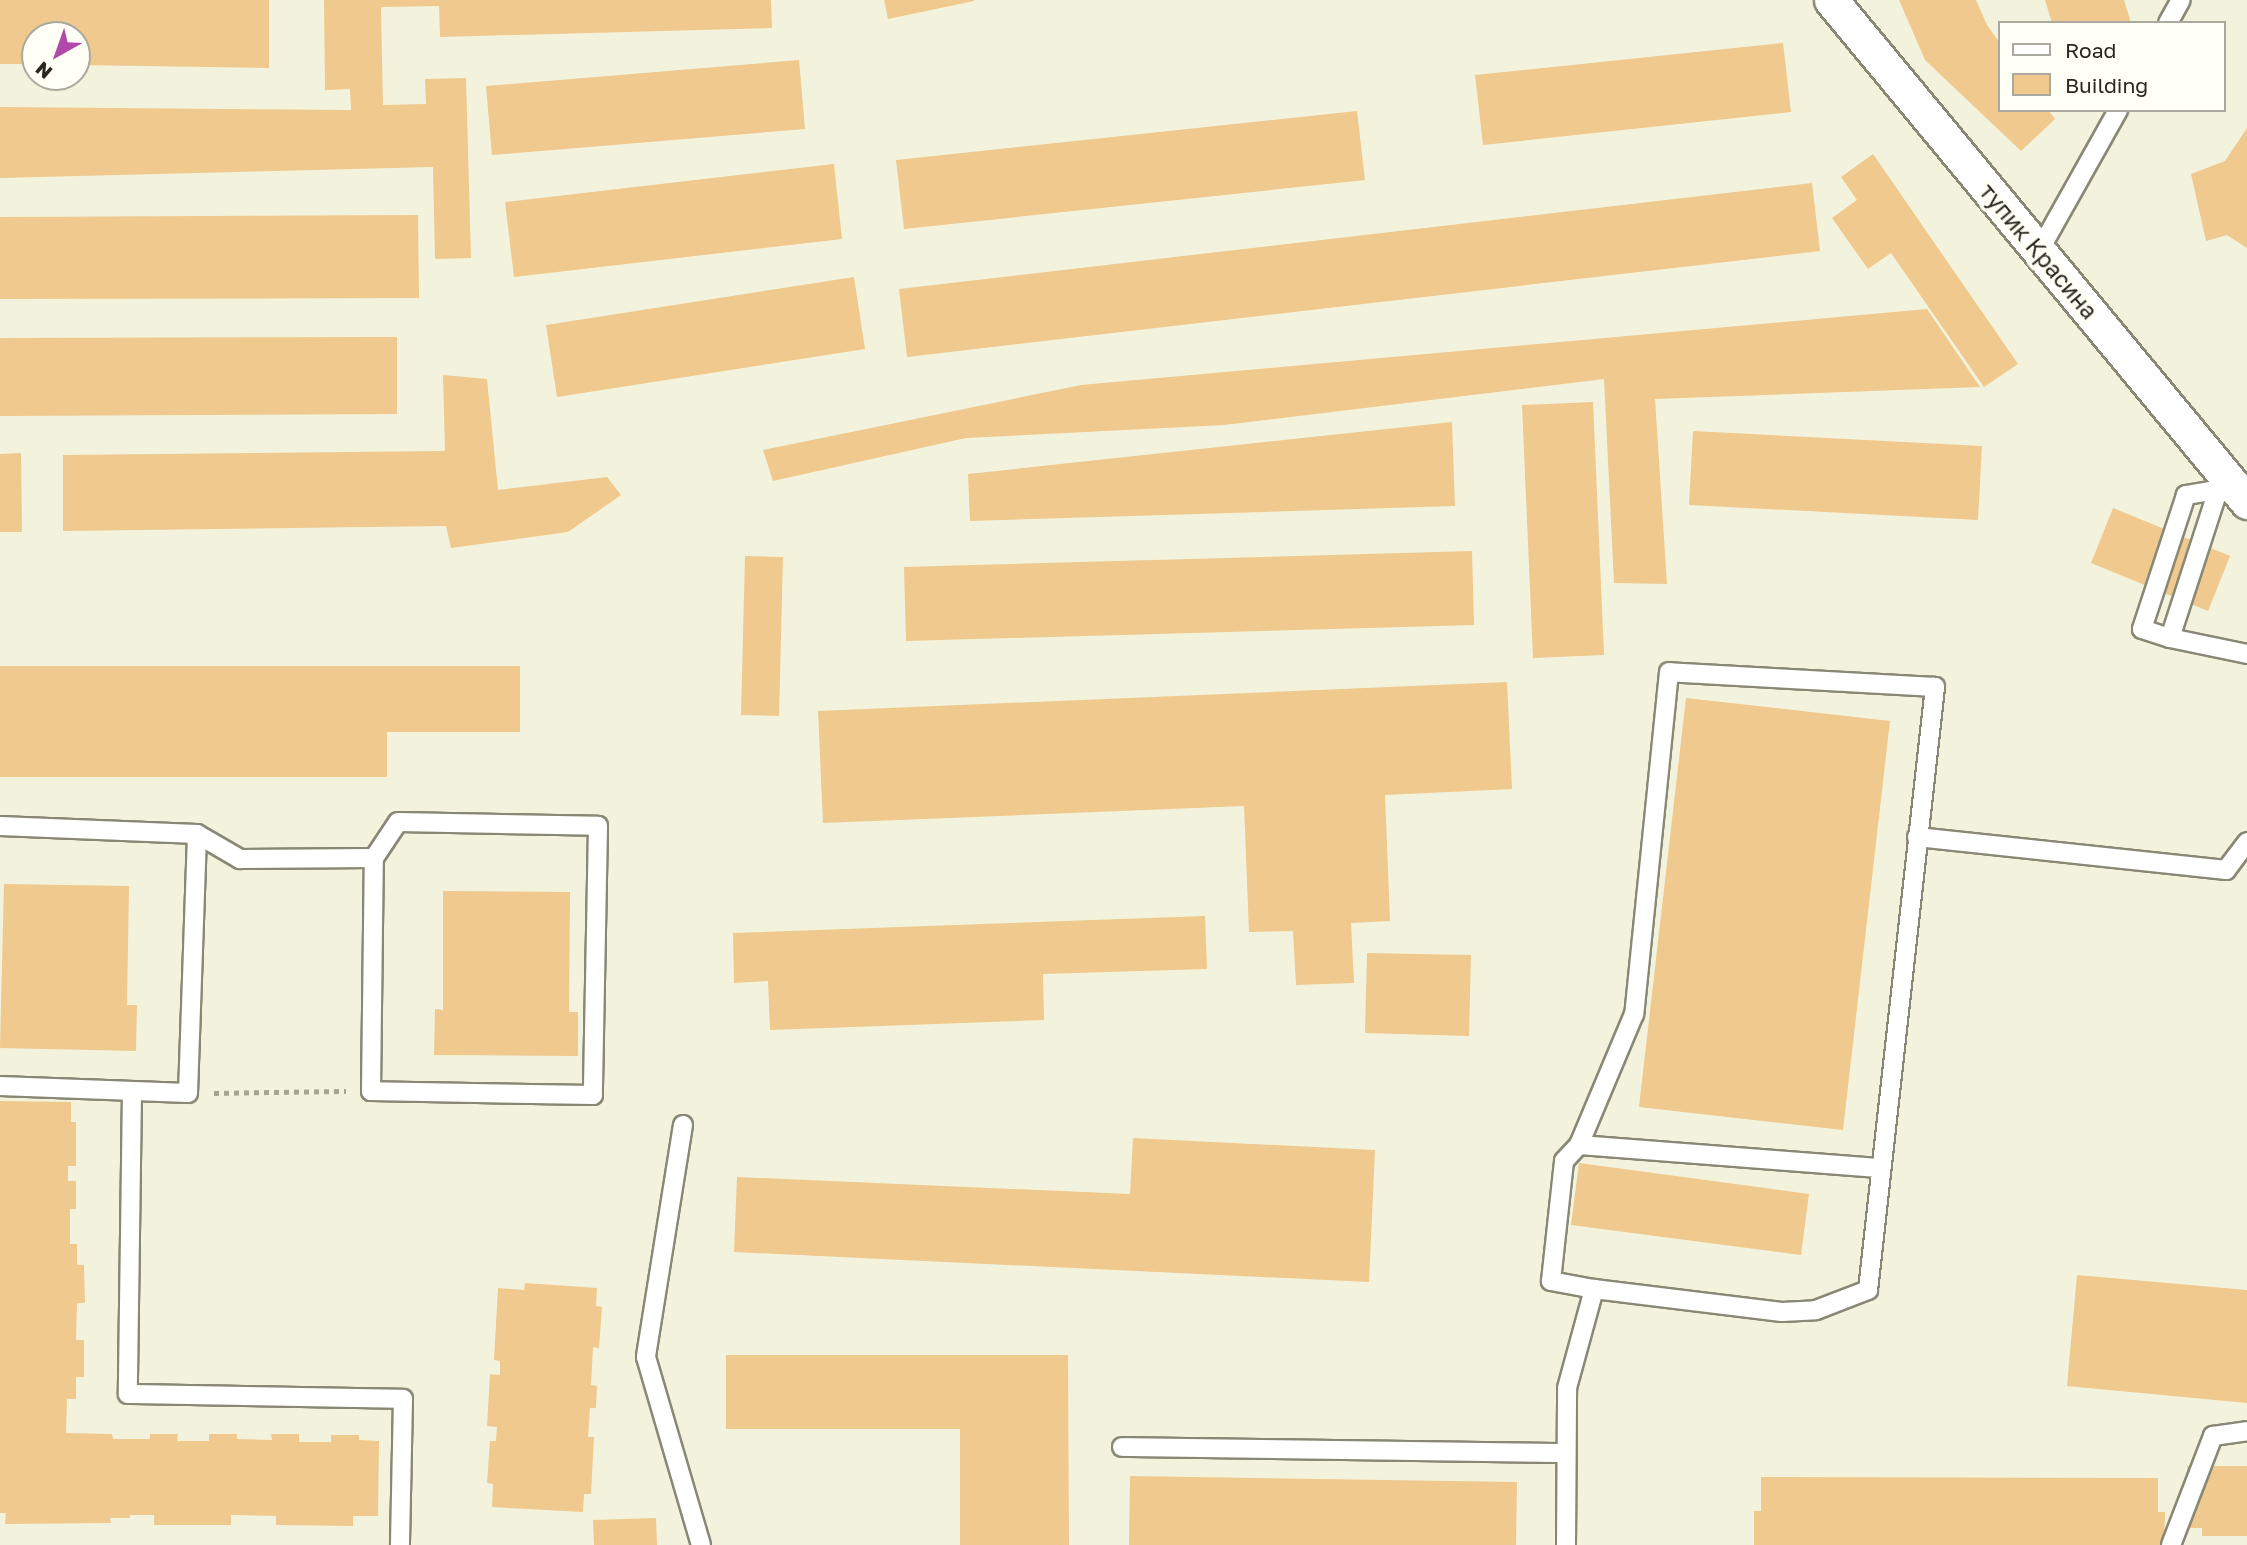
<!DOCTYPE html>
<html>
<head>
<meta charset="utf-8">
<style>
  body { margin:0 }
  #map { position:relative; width:2247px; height:1545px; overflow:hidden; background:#f3f3dd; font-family:"Golos Text",sans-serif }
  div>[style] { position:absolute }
  .building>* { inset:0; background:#efc98d }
  .path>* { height:4.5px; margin-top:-2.25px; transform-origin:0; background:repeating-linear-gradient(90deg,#a4a493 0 5px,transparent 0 10px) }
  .roads { filter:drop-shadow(2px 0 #888875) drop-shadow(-2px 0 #888875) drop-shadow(0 2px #888875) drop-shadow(0 -2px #888875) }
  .lane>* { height:18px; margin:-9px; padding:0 9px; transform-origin:9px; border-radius:9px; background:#fff }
  .street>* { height:33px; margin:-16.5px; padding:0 16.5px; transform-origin:16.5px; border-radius:16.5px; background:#fff }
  span { translate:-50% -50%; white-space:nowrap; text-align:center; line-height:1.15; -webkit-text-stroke:7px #fffff6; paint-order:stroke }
  .street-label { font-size:23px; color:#27271f }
  .legend { position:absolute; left:1998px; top:21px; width:228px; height:91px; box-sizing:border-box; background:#fffff6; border:2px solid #a9a9a0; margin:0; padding:9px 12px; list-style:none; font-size:21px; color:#27271f }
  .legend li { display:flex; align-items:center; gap:14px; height:35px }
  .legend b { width:35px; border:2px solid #a9a9a0 }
  .north { position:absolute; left:21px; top:21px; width:70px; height:70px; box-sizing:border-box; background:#fffff6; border:2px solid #a9a9a0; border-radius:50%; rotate:220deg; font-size:19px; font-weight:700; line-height:28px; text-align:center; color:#27271f }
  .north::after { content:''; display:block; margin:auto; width:24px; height:32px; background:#b149ab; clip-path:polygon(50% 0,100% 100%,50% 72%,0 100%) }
</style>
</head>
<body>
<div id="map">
  <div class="building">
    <div style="clip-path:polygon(0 0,269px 0,269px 68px,77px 65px,77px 35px,35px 35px,35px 64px,0 64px)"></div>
    <div style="clip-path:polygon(324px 0,771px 0,772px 28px,440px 37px,439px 6px,381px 7px,383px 105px,426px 104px,425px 79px,466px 78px,471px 258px,435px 259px,433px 167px,0 178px,0 107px,351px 110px,350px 89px,325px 90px)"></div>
    <div style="clip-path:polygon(884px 0,974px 0,974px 1px,888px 19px)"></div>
    <div style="clip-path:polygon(1899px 0,1976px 0,1987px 25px,2000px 43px,2000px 110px,2048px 110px,2055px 119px,2021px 151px,1925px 60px)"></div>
    <div style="clip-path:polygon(2045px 0,2124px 0,2131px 23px,2052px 23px)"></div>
    <div style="clip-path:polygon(1783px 43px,1791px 112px,1483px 145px,1475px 75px)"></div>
    <div style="clip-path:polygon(799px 60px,805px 129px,492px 155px,486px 86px)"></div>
    <div style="clip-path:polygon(1357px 111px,1365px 180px,904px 229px,896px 160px)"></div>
    <div style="clip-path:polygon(2247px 128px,2247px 248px,2227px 235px,2206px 241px,2191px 174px,2225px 161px)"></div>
    <div style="clip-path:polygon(1873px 154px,2018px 364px,1984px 387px,1891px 253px,1868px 269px,1832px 218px,1857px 200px,1841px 177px)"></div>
    <div style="clip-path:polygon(834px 164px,842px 239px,514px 277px,505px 202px)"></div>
    <div style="clip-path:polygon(1812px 183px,1820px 251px,907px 357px,899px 289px)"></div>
    <div style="clip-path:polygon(418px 215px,419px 298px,0 299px,0 217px)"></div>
    <div style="clip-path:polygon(854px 277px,865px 349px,557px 397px,546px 325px)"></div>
    <div style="clip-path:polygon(1927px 309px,1980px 387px,1655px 399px,1667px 584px,1614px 583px,1604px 379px,1224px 425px,966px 438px,773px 481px,763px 450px,1081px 385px)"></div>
    <div style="clip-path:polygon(397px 337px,397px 414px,0 416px,0 338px)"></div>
    <div style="clip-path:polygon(443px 375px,487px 379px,498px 490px,607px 477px,621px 495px,568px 532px,451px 548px,446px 526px,63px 531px,63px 455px,445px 451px)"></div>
    <div style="clip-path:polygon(1593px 402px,1604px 655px,1533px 658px,1522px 405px)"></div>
    <div style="clip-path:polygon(1452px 422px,1455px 506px,970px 521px,968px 474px)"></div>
    <div style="clip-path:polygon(1693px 431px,1982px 446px,1978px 520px,1689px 505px)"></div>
    <div style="clip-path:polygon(21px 453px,22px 532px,0 532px,0 454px)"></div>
    <div style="clip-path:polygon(2113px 508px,2230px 556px,2208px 611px,2091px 563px)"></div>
    <div style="clip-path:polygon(1472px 551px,1474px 625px,906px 641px,904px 567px)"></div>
    <div style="clip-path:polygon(745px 556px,783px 557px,779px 716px,741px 715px)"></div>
    <div style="clip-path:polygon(0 666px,520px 666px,520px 732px,387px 732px,387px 777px,0 777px)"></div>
    <div style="clip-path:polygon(1507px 682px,1512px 789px,1385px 795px,1390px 921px,1351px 923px,1354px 983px,1296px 985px,1293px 931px,1249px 932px,1244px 806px,823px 823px,818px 711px)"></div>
    <div style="clip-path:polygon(1686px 698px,1890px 721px,1843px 1130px,1639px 1107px)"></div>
    <div style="clip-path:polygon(4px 884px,129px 886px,127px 1005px,137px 1005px,136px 1051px,0 1048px)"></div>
    <div style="clip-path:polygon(443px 891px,570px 892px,569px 1012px,578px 1012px,578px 1056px,434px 1055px,435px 1009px,443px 1010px)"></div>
    <div style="clip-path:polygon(1205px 916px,1207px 969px,1043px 974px,1044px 1020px,770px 1030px,768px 981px,734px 983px,733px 933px)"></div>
    <div style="clip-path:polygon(1367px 953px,1471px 955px,1469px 1036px,1365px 1033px)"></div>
    <div style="clip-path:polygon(0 1101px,71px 1102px,71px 1122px,76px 1122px,76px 1166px,68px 1166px,68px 1181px,76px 1181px,76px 1209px,70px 1209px,70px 1244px,77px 1244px,77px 1265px,84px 1265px,85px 1303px,77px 1303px,76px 1340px,84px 1340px,84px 1377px,76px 1377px,76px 1399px,67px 1399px,66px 1433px,112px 1434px,113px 1439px,150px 1439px,150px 1434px,178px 1434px,177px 1441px,209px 1441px,209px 1434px,237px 1434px,237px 1439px,272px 1440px,271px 1434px,299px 1434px,299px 1442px,331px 1442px,331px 1435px,359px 1435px,359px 1440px,379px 1441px,378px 1516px,353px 1516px,353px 1526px,276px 1525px,276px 1516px,231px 1515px,231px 1525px,154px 1525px,154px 1515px,130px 1515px,130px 1518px,110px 1518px,111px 1523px,5px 1524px,6px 1513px,0 1513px)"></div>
    <div style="clip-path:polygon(1133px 1138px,1375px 1150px,1369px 1282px,734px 1252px,737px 1177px,1130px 1194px)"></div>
    <div style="clip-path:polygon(1579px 1163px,1809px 1194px,1801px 1255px,1571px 1225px)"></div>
    <div style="clip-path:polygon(2077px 1275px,2247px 1290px,2247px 1403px,2067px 1386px)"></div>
    <div style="clip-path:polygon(525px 1283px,597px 1288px,596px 1306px,602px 1307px,599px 1348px,593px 1347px,591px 1385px,597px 1386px,596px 1408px,590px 1408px,588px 1437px,594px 1437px,591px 1494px,584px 1494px,583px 1512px,492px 1507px,493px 1484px,487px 1483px,490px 1441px,496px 1441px,497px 1427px,487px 1426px,490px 1374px,500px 1375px,500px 1361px,494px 1360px,498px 1288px,524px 1290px)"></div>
    <div style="clip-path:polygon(726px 1355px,1068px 1355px,1069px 1545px,960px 1545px,960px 1429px,726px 1429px)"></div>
    <div style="clip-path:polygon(2187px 1466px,2247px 1466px,2247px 1536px,2202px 1536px,2202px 1528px,2187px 1528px)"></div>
    <div style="clip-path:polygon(1130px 1476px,1517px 1482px,1516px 1545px,1129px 1545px)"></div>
    <div style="clip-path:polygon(1761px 1477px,2158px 1478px,2158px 1512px,2165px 1512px,2164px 1545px,1754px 1545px,1754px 1511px,1761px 1511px)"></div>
    <div style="clip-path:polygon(656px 1518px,657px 1545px,594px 1545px,593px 1520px)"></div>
  </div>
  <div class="path">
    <div style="left:214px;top:1093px;width:132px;rotate:-0.9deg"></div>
  </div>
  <div class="roads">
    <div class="lane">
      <div style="left:2168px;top:23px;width:26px;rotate:-61deg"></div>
      <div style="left:2039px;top:251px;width:162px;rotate:-60.7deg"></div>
      <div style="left:2234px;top:487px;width:49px;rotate:170.5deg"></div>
      <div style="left:2186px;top:495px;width:141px;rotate:108.2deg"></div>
      <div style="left:2142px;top:629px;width:29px;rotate:18deg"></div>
      <div style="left:2170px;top:638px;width:79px;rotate:11.7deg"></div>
      <div style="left:2170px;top:638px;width:156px;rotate:-72deg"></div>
      <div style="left:398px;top:822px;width:200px;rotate:1.1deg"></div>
      <div style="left:598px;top:826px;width:269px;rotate:91.1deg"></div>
      <div style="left:593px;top:1095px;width:222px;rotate:-179deg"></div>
      <div style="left:371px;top:1091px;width:233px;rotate:-89.3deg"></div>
      <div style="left:374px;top:858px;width:43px;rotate:-56.3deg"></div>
      <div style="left:0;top:826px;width:197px;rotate:2.3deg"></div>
      <div style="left:197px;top:834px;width:50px;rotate:30.2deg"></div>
      <div style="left:240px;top:859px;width:134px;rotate:-0.4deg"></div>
      <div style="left:1917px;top:837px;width:311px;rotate:6.1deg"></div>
      <div style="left:2226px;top:870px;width:35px;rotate:-53deg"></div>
      <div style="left:0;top:1086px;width:188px;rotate:2.1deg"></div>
      <div style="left:188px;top:1093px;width:259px;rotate:-88deg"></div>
      <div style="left:132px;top:1091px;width:303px;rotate:90.8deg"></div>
      <div style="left:128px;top:1394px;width:275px;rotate:1deg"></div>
      <div style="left:403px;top:1399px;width:146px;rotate:91.2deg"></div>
      <div style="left:683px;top:1125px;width:235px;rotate:99.1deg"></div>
      <div style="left:646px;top:1357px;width:196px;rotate:73.7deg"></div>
      <div style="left:1594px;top:1289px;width:44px;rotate:-169.5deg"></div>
      <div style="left:1551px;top:1281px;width:121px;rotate:-83.8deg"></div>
      <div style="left:1564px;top:1161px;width:22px;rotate:-47deg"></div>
      <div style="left:1579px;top:1145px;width:301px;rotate:4.4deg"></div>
      <div style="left:1122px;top:1447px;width:444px;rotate:0.8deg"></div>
      <div style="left:1566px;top:1545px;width:157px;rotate:-89.6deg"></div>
      <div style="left:1567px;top:1388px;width:103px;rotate:-74.7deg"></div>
      <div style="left:1594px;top:1289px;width:189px;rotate:7deg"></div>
      <div style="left:1782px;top:1312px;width:34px;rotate:-3deg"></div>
      <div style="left:1816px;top:1310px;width:56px;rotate:-21deg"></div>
      <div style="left:1868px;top:1290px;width:607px;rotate:-83.66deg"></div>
      <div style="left:1935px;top:687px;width:266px;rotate:-176.8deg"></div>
      <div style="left:1669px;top:672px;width:344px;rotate:95.8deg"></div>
      <div style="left:1634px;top:1014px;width:142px;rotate:112.8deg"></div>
      <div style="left:2171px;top:1545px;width:117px;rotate:-68.9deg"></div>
      <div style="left:2213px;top:1436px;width:34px;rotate:-8deg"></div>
    </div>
    <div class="street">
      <div style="left:1831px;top:0;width:652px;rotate:50.35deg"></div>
    </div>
  </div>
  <div class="street-label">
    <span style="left:2039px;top:251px;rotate:50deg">тупик Красина</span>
  </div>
  <ul class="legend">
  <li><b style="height:9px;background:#fff"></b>Road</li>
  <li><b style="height:19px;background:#efc98d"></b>Building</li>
  </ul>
  <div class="north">N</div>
</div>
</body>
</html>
